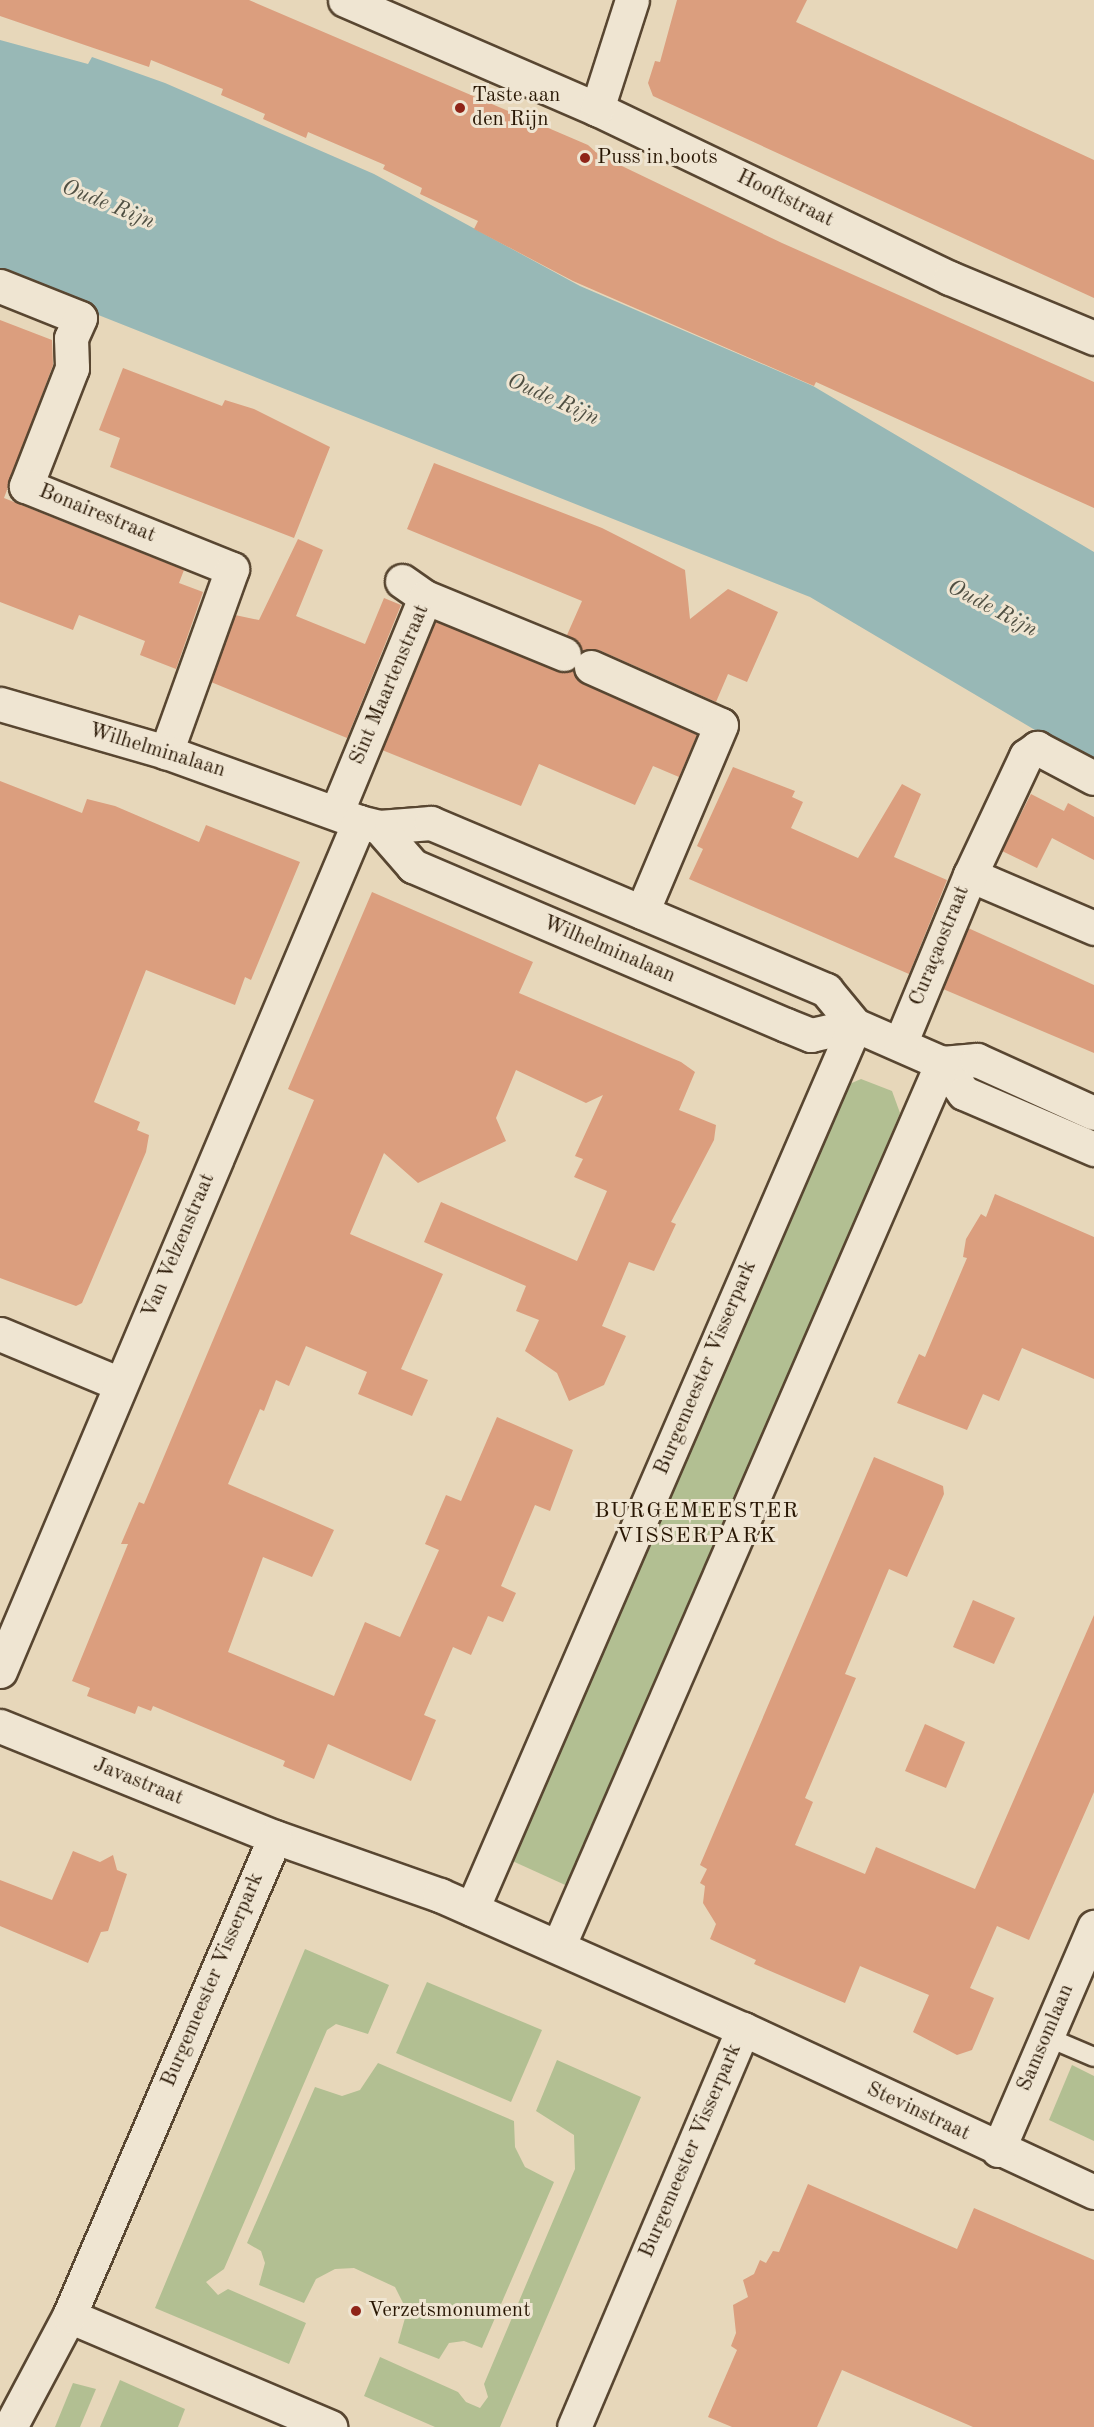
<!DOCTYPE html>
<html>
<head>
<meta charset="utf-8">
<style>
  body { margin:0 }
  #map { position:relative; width:1094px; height:2427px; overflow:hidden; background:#e7d7ba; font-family:"Old Standard TT",serif }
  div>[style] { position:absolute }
  .green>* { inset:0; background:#b2bf92 }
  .water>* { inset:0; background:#98b8b6 }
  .building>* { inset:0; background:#db9e7e }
  .roads { filter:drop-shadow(2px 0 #584631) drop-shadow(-2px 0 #584631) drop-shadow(0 2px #584631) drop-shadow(0 -2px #584631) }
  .lane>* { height:18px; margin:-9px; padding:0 9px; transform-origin:9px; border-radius:9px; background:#efe5d2 }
  .street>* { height:33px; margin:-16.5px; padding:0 16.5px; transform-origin:16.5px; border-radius:16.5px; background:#efe5d2 }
  .dots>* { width:16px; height:16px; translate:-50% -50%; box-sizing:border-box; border:3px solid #efe5d2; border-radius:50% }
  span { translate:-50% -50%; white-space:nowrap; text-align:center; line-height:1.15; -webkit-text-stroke:6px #efe5d2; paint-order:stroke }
  .poi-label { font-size:21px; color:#281603 }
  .left { translate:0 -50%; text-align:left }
  .street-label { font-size:21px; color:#281603 }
  .water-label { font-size:22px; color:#4f4f42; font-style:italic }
  .neighbourhood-label { font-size:22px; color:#281603; letter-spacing:1.5px }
</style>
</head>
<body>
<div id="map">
  <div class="green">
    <div style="clip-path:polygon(861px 1079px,892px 1091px,900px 1113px,574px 1889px,506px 1858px,845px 1086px)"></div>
    <div style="clip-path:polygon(305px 1949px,389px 1985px,368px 2034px,336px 2024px,327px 2030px,224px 2269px,206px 2282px,218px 2295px,228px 2289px,306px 2323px,289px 2364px,155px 2308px)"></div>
    <div style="clip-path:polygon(427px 1982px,542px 2030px,511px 2102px,396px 2053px)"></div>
    <div style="clip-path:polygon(557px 2060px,641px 2097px,500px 2427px,435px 2427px,364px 2396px,380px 2357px,458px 2392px,466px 2402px,480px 2408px,488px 2397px,484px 2384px,575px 2169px,574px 2135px,536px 2111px)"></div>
    <div style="clip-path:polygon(378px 2063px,514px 2121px,515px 2147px,525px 2167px,554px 2182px,482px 2348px,464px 2341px,449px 2343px,439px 2359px,398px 2343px,407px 2311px,395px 2287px,354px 2268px,335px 2269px,316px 2279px,304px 2303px,259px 2285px,265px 2263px,261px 2251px,247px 2243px,315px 2087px,342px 2096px,360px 2090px)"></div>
    <div style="clip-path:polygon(1072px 2065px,1094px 2076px,1094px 2141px,1049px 2120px)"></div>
    <div style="clip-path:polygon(120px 2380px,185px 2409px,178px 2427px,100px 2427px)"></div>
    <div style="clip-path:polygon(73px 2383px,96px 2389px,80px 2427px,55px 2427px)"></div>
  </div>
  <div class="water">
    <div style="clip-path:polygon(0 40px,88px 64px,92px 57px,165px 83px,374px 174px,580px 286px,813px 386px,1094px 552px,1094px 765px,810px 597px,0 276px)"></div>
  </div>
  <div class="building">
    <div style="clip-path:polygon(0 0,249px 0,588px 145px,599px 155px,782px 243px,1094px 382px,1094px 508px,849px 397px,816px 382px,814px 386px,573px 281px,474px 229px,478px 221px,420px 194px,422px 188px,383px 169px,385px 165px,308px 132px,306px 138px,263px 119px,265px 114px,221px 95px,223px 89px,151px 60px,149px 67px,0 16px)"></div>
    <div style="clip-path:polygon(677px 0,807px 0,796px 22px,1094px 160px,1094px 298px,653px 96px,648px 83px,655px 61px,660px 62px)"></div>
    <div style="clip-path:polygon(0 320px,52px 340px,53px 365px,4px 498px,184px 570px,179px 583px,203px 592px,176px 669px,140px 655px,145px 641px,79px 615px,73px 630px,0 602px)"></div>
    <div style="clip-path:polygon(123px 368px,222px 406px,225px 400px,254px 409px,330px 447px,294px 538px,110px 467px,120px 438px,99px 430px)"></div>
    <div style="clip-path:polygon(434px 463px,602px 528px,685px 570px,690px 619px,728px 589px,778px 612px,747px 682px,728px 674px,716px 702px,599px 650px,582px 651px,567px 635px,582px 601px,407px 529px)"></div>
    <div style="clip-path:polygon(298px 539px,323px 550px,296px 616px,365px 644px,384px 598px,401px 605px,347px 738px,211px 682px,235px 615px,259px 620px)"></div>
    <div style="clip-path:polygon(435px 621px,557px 671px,573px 670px,583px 684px,697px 735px,679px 777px,653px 766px,635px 805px,539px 764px,521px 806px,382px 750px)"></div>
    <div style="clip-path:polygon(733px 767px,795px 791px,792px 797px,803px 802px,791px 828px,858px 858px,902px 784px,921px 794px,894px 857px,947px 880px,909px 974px,689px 879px,703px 849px,697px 846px)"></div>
    <div style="clip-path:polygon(0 781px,82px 813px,87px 799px,115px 806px,199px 842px,206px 825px,300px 862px,251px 980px,245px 977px,235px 1005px,146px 970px,94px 1102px,140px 1122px,137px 1130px,149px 1135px,146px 1152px,82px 1303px,76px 1306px,0 1278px)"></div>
    <div style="clip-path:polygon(1031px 794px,1064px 811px,1068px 803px,1094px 817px,1094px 860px,1052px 838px,1037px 868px,1002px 851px)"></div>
    <div style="clip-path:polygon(372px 892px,533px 962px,519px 993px,681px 1062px,695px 1072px,679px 1110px,716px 1125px,714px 1140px,671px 1222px,676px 1224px,654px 1271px,629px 1262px,602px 1326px,626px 1336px,604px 1385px,569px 1401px,557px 1373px,525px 1351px,539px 1320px,516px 1311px,526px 1286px,424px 1242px,441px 1202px,577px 1261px,607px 1191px,574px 1177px,583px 1159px,575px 1156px,603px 1095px,586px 1103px,516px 1070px,496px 1118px,506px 1141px,418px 1183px,384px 1153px,350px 1234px,443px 1274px,401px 1369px,428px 1380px,412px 1416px,358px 1394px,367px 1372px,306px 1346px,289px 1386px,276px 1380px,264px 1411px,260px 1409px,228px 1484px,334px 1530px,312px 1577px,263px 1557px,228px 1652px,334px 1696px,365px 1622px,400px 1637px,439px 1550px,425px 1544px,446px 1495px,461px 1501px,497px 1417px,573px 1450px,550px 1511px,535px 1505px,501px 1586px,516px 1593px,503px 1622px,488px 1616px,471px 1655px,453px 1647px,424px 1715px,436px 1720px,411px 1781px,328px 1744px,314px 1779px,283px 1766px,285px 1761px,153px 1706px,151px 1711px,138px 1706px,135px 1714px,87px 1696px,90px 1688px,72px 1681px,128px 1544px,121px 1544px,139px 1502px,144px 1504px,314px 1100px,288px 1089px)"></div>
    <div style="clip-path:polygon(968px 928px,1094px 985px,1094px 1053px,943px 989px)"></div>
    <div style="clip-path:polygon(995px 1194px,1094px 1237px,1094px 1379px,1022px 1348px,999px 1401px,983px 1394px,967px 1430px,897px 1403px,919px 1354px,925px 1357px,967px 1258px,963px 1257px,966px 1239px,981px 1214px,986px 1217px)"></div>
    <div style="clip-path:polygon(874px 1457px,943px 1486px,944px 1494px,907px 1577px,889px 1569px,845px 1674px,856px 1678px,805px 1798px,813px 1802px,795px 1845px,865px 1874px,876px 1847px,975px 1889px,1094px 1615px,1094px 1792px,1029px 1940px,997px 1926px,970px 1988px,994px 1998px,972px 2050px,957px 2055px,913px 2032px,929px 1995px,860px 1966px,845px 2003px,754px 1964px,756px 1960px,710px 1939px,716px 1924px,703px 1903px,705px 1886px,700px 1883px,707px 1869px,700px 1865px)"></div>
    <div style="clip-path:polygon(973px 1600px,1015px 1618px,994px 1664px,953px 1647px)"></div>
    <div style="clip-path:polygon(925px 1724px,965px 1742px,946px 1788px,905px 1771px)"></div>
    <div style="clip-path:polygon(73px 1851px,100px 1862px,113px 1855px,117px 1870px,127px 1874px,108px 1931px,101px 1932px,88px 1963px,0 1926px,0 1880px,52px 1900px)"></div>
    <div style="clip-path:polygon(808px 2184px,957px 2249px,974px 2208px,1094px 2260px,1094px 2427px,973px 2427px,842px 2370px,817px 2427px,732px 2427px,708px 2417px,737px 2350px,731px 2346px,736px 2333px,733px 2305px,748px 2297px,743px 2280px,754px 2274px,760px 2260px,766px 2263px,773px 2251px,779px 2252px)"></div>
  </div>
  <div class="roads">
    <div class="lane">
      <div style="left:1047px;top:2037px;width:51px;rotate:23.1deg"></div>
    </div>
    <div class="street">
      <div style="left:345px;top:0;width:275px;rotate:23.4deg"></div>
      <div style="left:597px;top:109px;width:391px;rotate:25.6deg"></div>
      <div style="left:950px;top:278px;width:156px;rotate:22.6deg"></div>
      <div style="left:597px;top:109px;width:114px;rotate:-72.2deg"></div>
      <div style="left:0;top:286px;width:86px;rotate:21.8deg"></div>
      <div style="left:80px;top:318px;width:22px;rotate:114deg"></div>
      <div style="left:71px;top:338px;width:30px;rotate:88deg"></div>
      <div style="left:72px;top:368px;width:127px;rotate:111.3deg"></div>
      <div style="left:26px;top:486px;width:222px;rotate:21.9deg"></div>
      <div style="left:232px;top:569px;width:195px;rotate:109.8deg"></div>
      <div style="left:402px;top:581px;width:28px;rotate:35deg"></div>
      <div style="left:591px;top:667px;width:142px;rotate:24deg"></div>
      <div style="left:721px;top:725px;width:203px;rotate:112.9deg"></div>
      <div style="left:0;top:704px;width:173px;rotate:16.1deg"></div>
      <div style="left:166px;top:752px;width:205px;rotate:19.9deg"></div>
      <div style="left:359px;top:822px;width:21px;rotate:14deg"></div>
      <div style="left:379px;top:827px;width:52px;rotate:-4.4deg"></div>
      <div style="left:431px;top:823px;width:429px;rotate:22.9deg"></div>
      <div style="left:826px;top:990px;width:45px;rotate:50.4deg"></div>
      <div style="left:855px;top:1025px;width:95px;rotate:23.6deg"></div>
      <div style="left:942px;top:1063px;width:37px;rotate:54deg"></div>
      <div style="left:964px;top:1093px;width:142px;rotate:23.3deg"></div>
      <div style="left:337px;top:811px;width:231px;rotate:-67.6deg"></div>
      <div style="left:425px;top:597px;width:150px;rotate:22.3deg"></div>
      <div style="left:379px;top:827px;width:52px;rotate:48.9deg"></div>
      <div style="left:413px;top:866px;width:405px;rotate:23.1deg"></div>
      <div style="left:786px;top:1025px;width:27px;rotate:22deg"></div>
      <div style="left:811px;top:1035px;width:45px;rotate:-12.8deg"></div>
      <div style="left:970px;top:875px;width:135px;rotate:23.1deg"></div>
      <div style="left:900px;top:1044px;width:183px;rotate:-67.5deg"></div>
      <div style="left:970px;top:875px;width:132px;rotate:-64.8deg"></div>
      <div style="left:1026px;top:756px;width:14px;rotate:-36deg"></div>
      <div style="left:1037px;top:748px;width:64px;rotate:27.8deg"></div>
      <div style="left:942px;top:1063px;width:35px;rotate:-5deg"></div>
      <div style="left:977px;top:1060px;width:128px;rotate:24.4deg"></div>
      <div style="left:0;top:1334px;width:130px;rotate:22.6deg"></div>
      <div style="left:0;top:1671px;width:922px;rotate:-67.08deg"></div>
      <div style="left:0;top:1726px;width:297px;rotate:22deg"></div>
      <div style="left:275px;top:1837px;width:175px;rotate:19.4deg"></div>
      <div style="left:440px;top:1895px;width:331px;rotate:23.9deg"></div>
      <div style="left:743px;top:2029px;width:432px;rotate:113deg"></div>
      <div style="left:472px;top:1909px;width:963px;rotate:-66.57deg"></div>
      <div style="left:559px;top:1945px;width:962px;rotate:-66.53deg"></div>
      <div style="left:743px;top:2029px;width:387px;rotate:24.9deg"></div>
      <div style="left:998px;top:2150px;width:243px;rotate:-66.7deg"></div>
      <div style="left:69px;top:2316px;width:284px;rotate:23deg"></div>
      <div style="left:10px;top:2427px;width:126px;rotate:-62deg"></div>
      <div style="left:69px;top:2316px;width:521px;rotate:-66.73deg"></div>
    </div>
  </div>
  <div class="dots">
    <div style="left:460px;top:108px;background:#8f2418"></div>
    <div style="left:585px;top:158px;background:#8f2418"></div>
    <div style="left:356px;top:2311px;background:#8f2418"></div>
  </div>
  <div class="poi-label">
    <span class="left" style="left:472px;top:108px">Taste aan<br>den Rijn</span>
    <span class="left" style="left:597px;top:158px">Puss in boots</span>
    <span class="left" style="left:368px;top:2311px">Verzetsmonument</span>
  </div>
  <div class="street-label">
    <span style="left:785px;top:199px;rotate:26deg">Hooftstraat</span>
    <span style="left:97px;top:514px;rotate:22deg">Bonairestraat</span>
    <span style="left:390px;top:685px;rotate:-67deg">Sint Maartenstraat</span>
    <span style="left:157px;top:751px;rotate:17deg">Wilhelminalaan</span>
    <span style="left:940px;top:946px;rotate:-68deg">Curaçaostraat</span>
    <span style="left:609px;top:950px;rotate:23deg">Wilhelminalaan</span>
    <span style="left:179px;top:1246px;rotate:-67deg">Van Velzenstraat</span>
    <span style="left:706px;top:1368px;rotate:-67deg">Burgemeester Visserpark</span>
    <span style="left:138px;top:1782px;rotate:22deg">Javastraat</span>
    <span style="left:213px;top:1980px;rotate:-67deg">Burgemeester Visserpark</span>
    <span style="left:1046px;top:2038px;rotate:-67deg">Samsomlaan</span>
    <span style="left:918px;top:2112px;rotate:25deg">Stevinstraat</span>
    <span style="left:691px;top:2151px;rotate:-67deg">Burgemeester Visserpark</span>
  </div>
  <div class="water-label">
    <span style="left:108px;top:205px;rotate:22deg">Oude Rijn</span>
    <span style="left:553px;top:400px;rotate:24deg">Oude Rijn</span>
    <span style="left:992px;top:609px;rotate:28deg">Oude Rijn</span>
  </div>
  <div class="neighbourhood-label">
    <span style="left:697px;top:1524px">BURGEMEESTER<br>VISSERPARK</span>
  </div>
</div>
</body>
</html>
